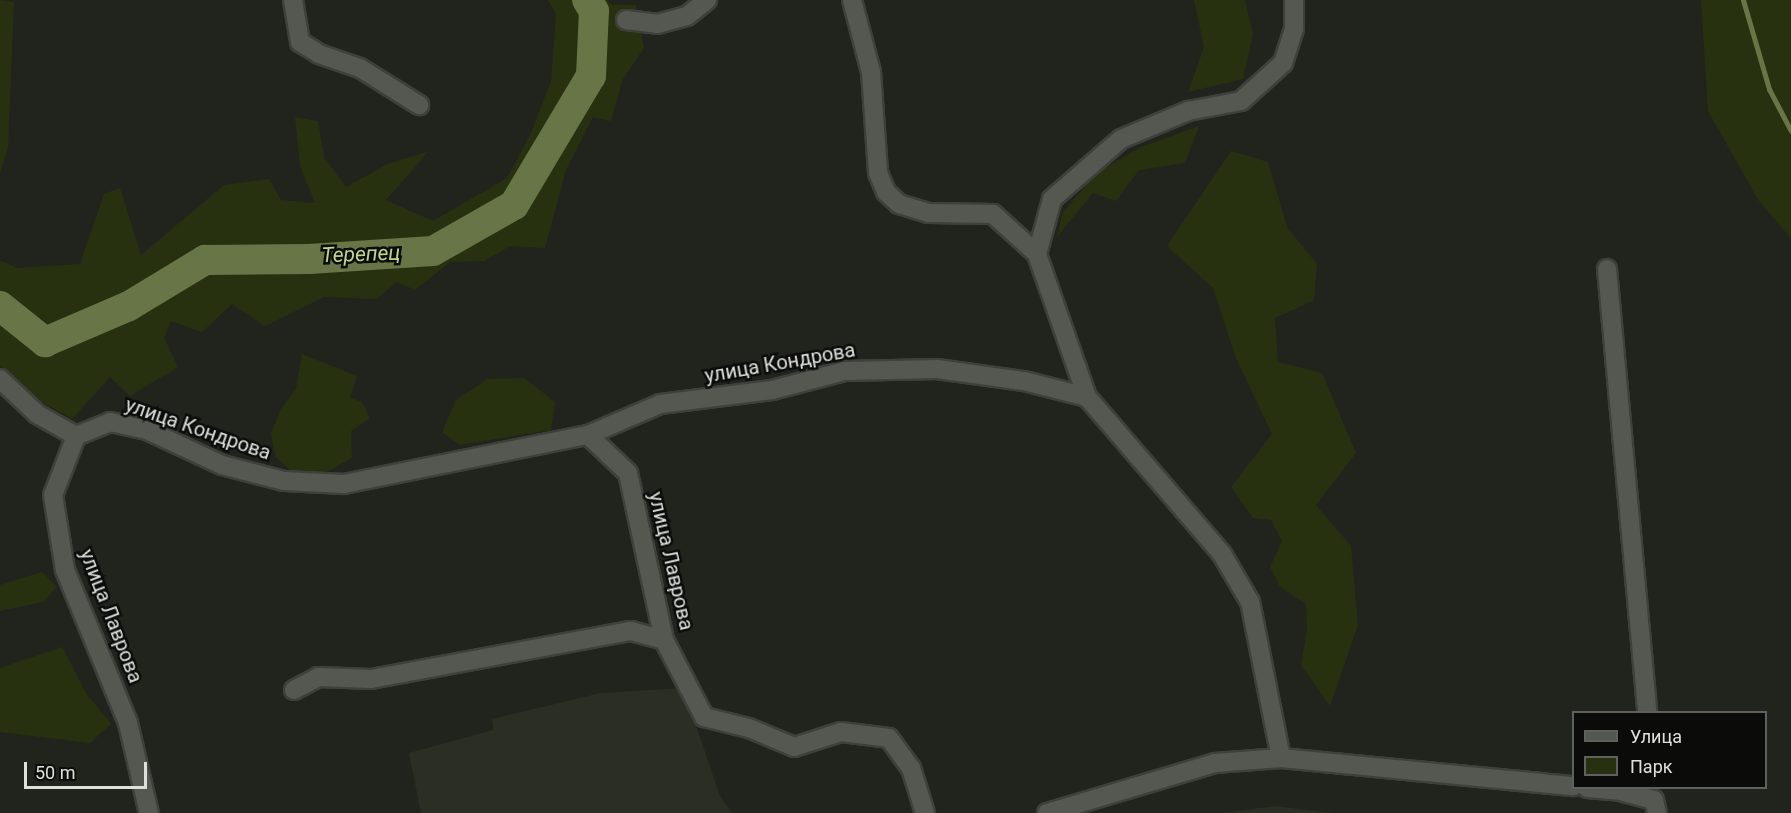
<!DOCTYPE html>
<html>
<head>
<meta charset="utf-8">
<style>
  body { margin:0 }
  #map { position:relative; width:1791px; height:813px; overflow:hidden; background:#21241d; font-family:Roboto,sans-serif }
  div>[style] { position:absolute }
  .built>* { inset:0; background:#2b2f23 }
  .green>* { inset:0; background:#27310f }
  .stream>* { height:5px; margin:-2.5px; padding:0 2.5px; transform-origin:2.5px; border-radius:2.5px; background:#677547 }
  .river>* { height:30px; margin:-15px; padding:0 15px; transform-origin:15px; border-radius:15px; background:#677547 }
  .roads { filter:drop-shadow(2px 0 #3e403b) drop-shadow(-2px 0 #3e403b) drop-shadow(0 2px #3e403b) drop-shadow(0 -2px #3e403b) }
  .minor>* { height:18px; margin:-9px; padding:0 9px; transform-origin:9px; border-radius:9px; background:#555851 }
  span { translate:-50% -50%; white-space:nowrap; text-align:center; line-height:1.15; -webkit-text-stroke:5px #0b0c0a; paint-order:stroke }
  .street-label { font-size:20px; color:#dee0db }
  .water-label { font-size:21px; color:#bed58c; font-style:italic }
  .legend { position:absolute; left:1572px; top:711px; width:195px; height:78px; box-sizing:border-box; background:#0b0c0a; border:2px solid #5f615e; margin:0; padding:8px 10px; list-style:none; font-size:18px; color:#dee0db }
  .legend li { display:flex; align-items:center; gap:12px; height:30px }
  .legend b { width:30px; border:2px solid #5f615e }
  .scale { position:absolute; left:24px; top:762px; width:123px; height:27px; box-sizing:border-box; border:3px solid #dee0db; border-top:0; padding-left:8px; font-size:18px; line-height:21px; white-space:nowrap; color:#dee0db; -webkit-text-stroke:4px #0b0c0a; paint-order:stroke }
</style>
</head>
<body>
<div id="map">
  <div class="built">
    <div style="clip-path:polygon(683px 688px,720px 796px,732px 813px,421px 813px,409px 753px,493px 730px,492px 719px,601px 693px)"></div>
    <div style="clip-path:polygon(1275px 806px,1315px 811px,1333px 813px,1221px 813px)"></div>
  </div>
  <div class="green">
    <div style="clip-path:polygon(0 0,14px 2px,8px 147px,0 174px)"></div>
    <div style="clip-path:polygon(548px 0,608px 0,611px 4px,636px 5px,644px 48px,623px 79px,611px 121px,593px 117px,566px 170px,545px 248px,510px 246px,484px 261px,450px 262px,415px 290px,397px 282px,376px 299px,324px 297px,265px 326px,232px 304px,202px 332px,171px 321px,164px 338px,178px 367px,130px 396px,110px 377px,72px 419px,31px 396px,0 365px,0 260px,17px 268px,80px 264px,104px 194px,120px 188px,141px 255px,224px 185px,269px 179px,281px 200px,315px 203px,300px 166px,295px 117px,318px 121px,324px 157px,346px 187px,388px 164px,429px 151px,386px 200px,433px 221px,507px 178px,531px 133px,551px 81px,556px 14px)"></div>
    <div style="clip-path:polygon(1194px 0,1245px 0,1253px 34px,1243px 79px,1188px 92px,1204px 47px)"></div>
    <div style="clip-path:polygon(1701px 0,1791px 0,1791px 238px,1759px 201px,1708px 111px)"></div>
    <div style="clip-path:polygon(1199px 126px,1185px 163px,1139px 170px,1116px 201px,1093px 193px,1057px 237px,1063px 212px,1097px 173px,1141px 147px)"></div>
    <div style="clip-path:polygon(1231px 151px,1268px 162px,1287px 227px,1317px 264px,1314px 300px,1275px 318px,1278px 362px,1322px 373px,1356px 453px,1316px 505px,1351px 546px,1358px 625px,1330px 706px,1301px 665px,1307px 630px,1306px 604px,1280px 587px,1270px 567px,1282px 541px,1271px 520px,1253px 518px,1231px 487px,1272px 434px,1236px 358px,1213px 288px,1167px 246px)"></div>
    <div style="clip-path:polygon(302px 354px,357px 376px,350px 398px,362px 402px,370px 418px,351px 431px,352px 458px,321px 475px,292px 472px,275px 456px,271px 433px,281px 409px,296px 388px)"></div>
    <div style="clip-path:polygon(524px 378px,555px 402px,551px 430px,460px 445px,442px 432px,456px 400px,488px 379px)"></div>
    <div style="clip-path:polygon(42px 572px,57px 587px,43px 602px,0 611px,0 585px)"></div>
    <div style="clip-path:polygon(62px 647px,86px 693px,111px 724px,90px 743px,0 732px,0 668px)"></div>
  </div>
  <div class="stream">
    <div style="left:1743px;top:0;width:93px;rotate:73.7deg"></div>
    <div style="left:1769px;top:89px;width:47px;rotate:62.4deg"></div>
  </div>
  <div class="river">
    <div style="left:0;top:306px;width:58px;rotate:38.7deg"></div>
    <div style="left:45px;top:342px;width:91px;rotate:-23.2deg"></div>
    <div style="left:129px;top:306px;width:89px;rotate:-31.2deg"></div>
    <div style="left:205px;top:260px;width:104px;rotate:-0.6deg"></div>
    <div style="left:309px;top:259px;width:124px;rotate:-3.7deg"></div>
    <div style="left:433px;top:251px;width:93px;rotate:-29.6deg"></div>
    <div style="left:514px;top:205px;width:150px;rotate:-59.2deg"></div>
    <div style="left:591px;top:76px;width:65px;rotate:-87.4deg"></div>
    <div style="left:594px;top:11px;width:13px;rotate:-122deg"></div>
  </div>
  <div class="roads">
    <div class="minor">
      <div style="left:293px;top:0;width:43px;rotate:80.5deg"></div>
      <div style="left:300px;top:42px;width:22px;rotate:32deg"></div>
      <div style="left:319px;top:54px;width:43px;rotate:18.9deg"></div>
      <div style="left:360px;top:68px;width:70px;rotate:32.1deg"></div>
      <div style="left:852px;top:0;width:74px;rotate:75.2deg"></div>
      <div style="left:871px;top:72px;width:101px;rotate:86deg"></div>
      <div style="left:878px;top:173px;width:21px;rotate:67deg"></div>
      <div style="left:886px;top:192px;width:18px;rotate:43deg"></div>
      <div style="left:899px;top:204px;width:31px;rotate:17deg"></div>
      <div style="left:929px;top:213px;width:64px;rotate:0.9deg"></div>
      <div style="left:993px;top:214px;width:59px;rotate:42.3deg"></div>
      <div style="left:626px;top:20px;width:31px;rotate:7deg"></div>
      <div style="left:657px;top:24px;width:31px;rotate:-15deg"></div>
      <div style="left:687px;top:16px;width:26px;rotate:-39deg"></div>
      <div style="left:1607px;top:269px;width:445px;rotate:84.8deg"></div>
      <div style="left:0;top:379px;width:51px;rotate:43.4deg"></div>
      <div style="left:37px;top:414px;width:45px;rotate:29.4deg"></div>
      <div style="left:588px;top:435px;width:55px;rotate:43.5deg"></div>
      <div style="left:628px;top:473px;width:171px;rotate:77.8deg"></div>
      <div style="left:664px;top:640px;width:87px;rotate:62.5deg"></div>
      <div style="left:704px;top:717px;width:46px;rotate:13.7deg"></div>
      <div style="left:749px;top:728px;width:49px;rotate:22.9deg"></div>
      <div style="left:794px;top:747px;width:49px;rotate:-17.7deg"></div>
      <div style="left:841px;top:732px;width:48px;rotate:7.1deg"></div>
      <div style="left:889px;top:738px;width:37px;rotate:54deg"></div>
      <div style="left:911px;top:768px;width:47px;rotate:72.7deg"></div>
      <div style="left:76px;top:436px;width:37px;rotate:-22deg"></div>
      <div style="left:110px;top:422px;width:38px;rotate:12deg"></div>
      <div style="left:147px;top:430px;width:83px;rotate:25deg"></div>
      <div style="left:222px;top:465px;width:64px;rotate:14.5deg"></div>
      <div style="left:284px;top:481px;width:60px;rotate:2.9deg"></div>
      <div style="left:344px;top:484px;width:249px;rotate:-11.4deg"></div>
      <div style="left:588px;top:435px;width:78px;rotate:-23.3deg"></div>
      <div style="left:660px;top:404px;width:113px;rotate:-7.1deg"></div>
      <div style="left:772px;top:390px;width:75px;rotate:-14.6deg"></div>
      <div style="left:845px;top:371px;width:92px;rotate:-1.2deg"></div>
      <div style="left:937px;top:369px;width:88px;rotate:7.9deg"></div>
      <div style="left:1024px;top:381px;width:65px;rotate:14.3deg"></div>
      <div style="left:76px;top:436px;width:63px;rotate:111.3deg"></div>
      <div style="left:53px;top:495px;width:76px;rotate:80.9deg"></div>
      <div style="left:65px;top:570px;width:165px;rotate:67.6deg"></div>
      <div style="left:128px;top:723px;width:92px;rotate:76.9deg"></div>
      <div style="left:294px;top:690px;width:27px;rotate:-28deg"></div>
      <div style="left:318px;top:677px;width:53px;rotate:2.2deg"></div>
      <div style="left:371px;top:679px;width:264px;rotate:-10.5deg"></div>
      <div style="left:631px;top:631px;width:34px;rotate:15deg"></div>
      <div style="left:1281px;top:758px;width:159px;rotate:-101.2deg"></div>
      <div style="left:1250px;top:602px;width:56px;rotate:-120.3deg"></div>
      <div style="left:1222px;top:554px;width:207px;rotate:-130.7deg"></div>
      <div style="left:1087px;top:397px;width:151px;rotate:-109.3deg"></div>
      <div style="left:1037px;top:254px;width:57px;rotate:-74.7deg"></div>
      <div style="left:1052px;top:199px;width:91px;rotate:-41deg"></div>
      <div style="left:1121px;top:139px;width:73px;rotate:-22.7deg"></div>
      <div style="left:1188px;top:111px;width:54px;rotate:-10.7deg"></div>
      <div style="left:1241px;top:101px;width:57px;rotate:-42.1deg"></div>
      <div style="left:1283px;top:63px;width:36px;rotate:-72deg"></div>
      <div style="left:1294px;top:29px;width:29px;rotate:-90deg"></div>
      <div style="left:1587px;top:788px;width:33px;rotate:5deg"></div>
      <div style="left:1620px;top:791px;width:35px;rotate:15deg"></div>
      <div style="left:1654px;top:800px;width:13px;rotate:77deg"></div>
      <div style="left:1047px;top:813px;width:175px;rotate:-16.6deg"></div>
      <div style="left:1215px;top:763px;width:66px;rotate:-4.3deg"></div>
      <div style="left:1281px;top:758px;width:294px;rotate:5.5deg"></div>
    </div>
  </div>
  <div class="street-label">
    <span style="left:780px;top:363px;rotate:-10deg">улица Кондрова</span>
    <span style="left:198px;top:429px;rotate:19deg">улица Кондрова</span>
    <span style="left:671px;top:561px;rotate:77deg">улица Лаврова</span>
    <span style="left:111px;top:616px;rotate:69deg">улица Лаврова</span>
  </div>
  <div class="water-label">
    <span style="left:361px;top:254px;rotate:-2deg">Терепец</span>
  </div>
  <ul class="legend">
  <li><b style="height:8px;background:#555851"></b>Улица</li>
  <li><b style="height:16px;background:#27310f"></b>Парк</li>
  </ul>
  <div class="scale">50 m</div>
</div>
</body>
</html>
